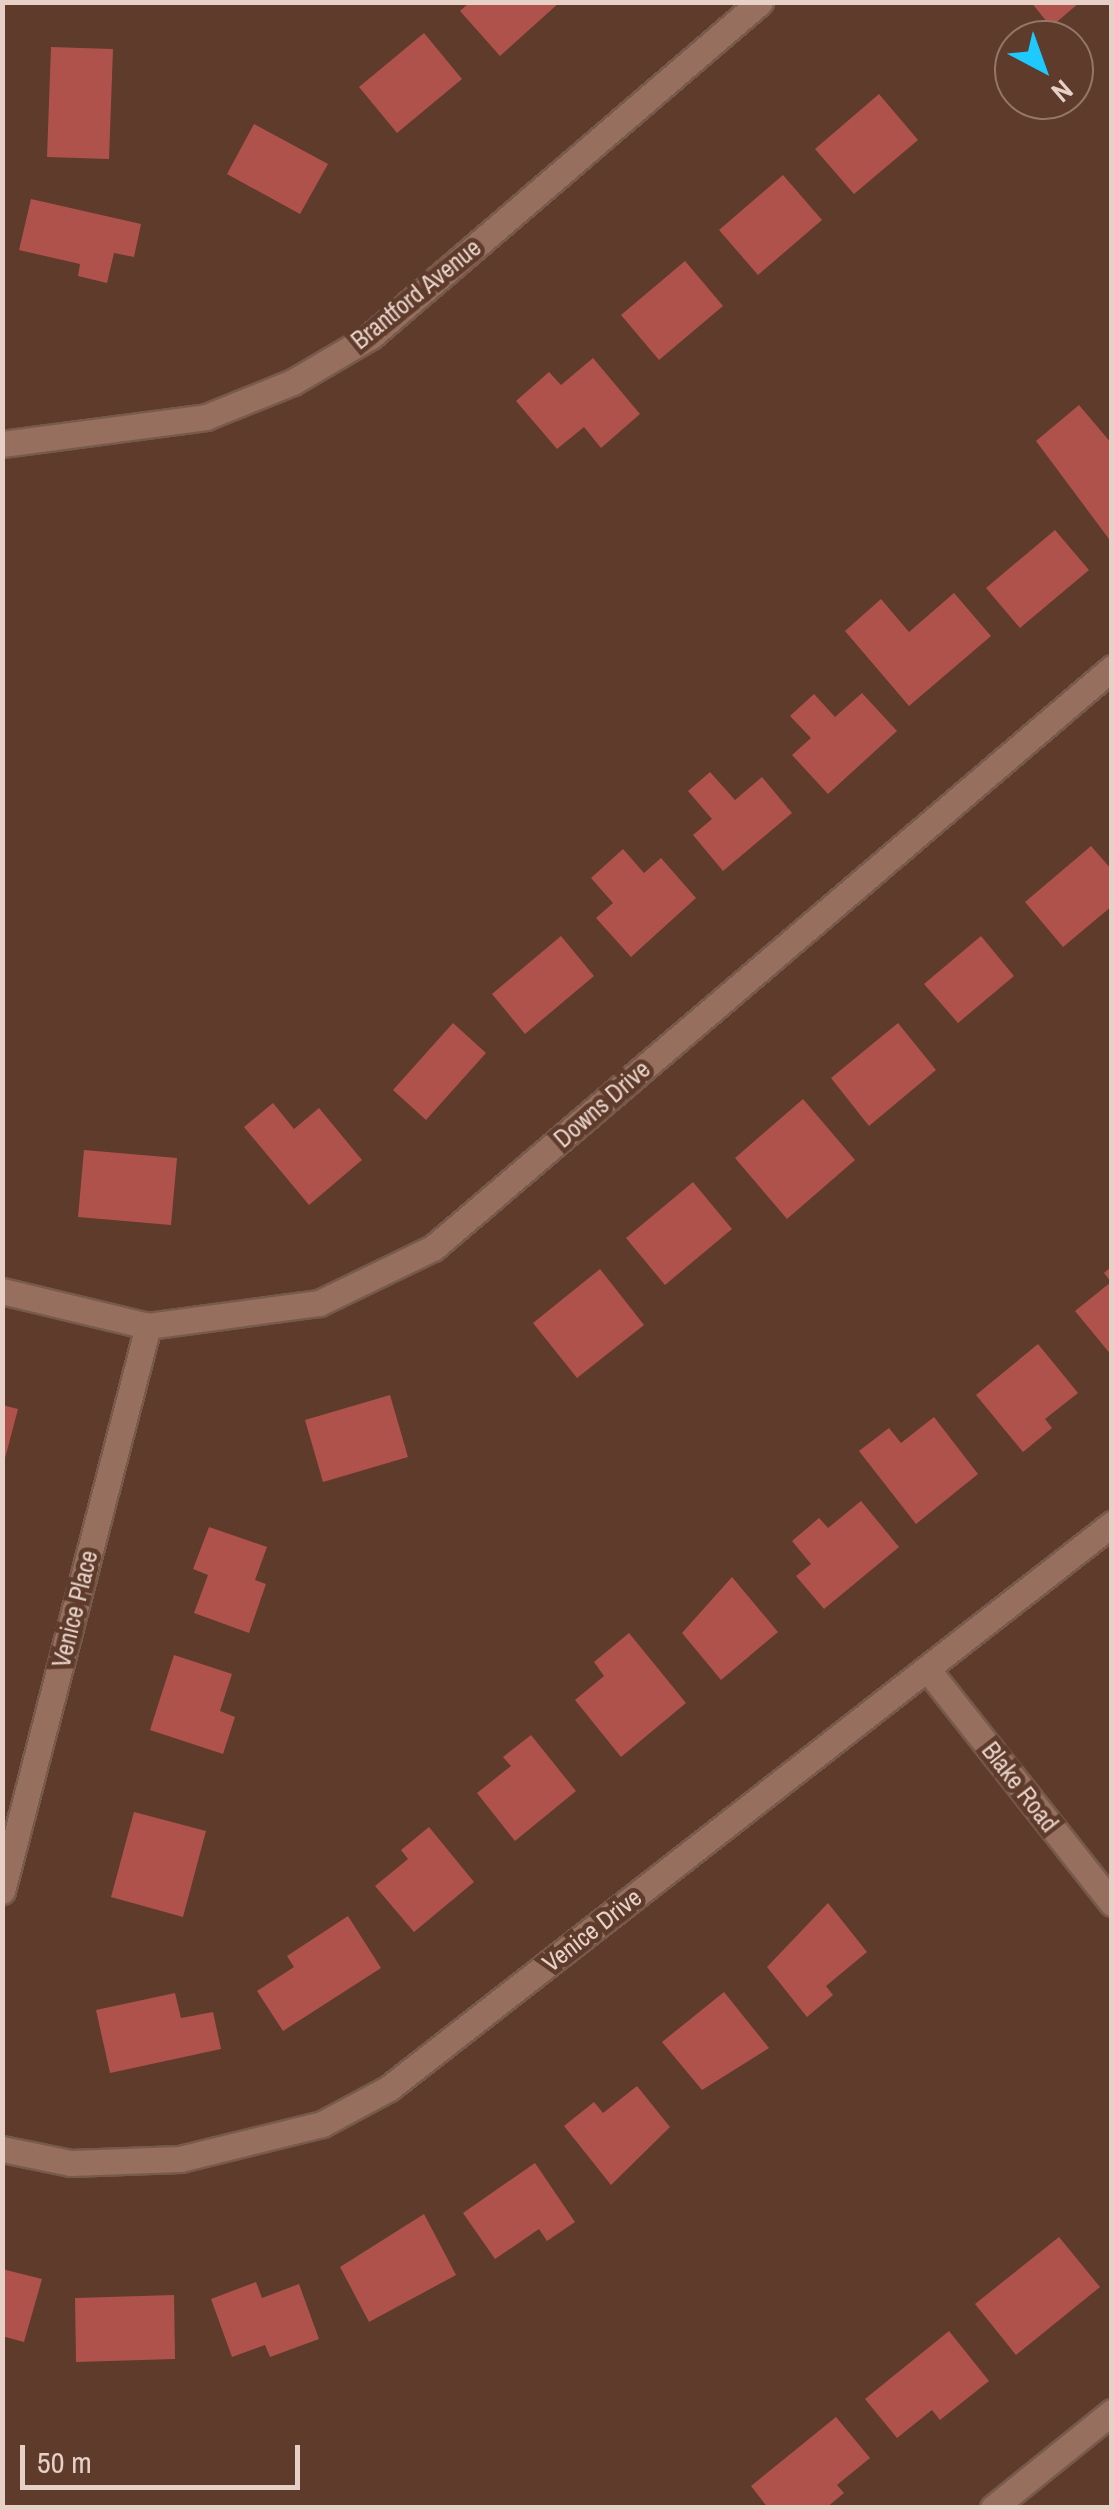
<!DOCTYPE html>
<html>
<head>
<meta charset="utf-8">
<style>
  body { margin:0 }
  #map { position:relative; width:1114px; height:2510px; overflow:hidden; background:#5e3b2b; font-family:"Archivo Narrow",sans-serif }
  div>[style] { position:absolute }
  .building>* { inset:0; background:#af524c }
  .roads { filter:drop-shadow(2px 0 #775a4c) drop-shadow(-2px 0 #775a4c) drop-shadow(0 2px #775a4c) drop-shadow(0 -2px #775a4c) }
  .street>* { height:25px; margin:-12.5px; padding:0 12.5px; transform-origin:12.5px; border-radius:12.5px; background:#966f5e }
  span { translate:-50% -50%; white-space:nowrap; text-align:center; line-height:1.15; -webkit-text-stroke:9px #5e3b2b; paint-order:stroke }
  .street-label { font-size:25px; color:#e7d1c7 }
  .frame { position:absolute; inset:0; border:5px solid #e7d1c7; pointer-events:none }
  .north { position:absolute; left:994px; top:20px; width:100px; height:100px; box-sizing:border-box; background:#5e3b2b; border:2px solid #957769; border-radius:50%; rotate:139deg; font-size:28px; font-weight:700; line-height:40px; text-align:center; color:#e7d1c7 }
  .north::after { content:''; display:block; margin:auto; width:35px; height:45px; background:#1dc9fd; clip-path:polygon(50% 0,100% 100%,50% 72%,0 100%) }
  .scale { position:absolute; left:20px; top:2445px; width:280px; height:45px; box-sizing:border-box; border:5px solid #e7d1c7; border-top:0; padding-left:12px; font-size:30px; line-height:35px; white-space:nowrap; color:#e7d1c7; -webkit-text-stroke:8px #5e3b2b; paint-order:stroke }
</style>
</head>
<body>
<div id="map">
  <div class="building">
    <div style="clip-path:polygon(470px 2px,560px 2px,500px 56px,460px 11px)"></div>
    <div style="clip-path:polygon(1031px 2px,1080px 2px,1051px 27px)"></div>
    <div style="clip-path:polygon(424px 33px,462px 79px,397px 133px,359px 87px)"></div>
    <div style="clip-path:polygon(51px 47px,113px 49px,109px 159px,47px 157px)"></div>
    <div style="clip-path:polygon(879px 94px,918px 140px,854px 194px,815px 149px)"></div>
    <div style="clip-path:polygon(254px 124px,328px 164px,300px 214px,227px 174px)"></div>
    <div style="clip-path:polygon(783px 175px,822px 220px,758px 275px,719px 230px)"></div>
    <div style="clip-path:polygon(31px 199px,141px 224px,134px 257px,114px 253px,107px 283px,78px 276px,80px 264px,19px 250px)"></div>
    <div style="clip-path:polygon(685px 261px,723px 306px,659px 360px,621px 315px)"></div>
    <div style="clip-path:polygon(593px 358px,640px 414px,601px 448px,584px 427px,557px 449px,516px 401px,549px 372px,561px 385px)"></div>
    <div style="clip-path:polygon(1079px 405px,1112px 444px,1109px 539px,1036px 441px)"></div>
    <div style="clip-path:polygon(1055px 530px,1089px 570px,1020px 628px,986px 588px)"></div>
    <div style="clip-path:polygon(954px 593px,991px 636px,909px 706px,845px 631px,881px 599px,909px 632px)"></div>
    <div style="clip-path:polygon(862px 693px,897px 731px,828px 794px,792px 755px,811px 738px,790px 716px,814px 694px,835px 717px)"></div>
    <div style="clip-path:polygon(710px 772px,735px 800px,762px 777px,792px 813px,723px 871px,693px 835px,712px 819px,688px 791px)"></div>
    <div style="clip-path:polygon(1091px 846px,1112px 870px,1112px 906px,1063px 947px,1025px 902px)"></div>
    <div style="clip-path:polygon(623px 849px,644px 873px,661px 858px,696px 898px,631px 957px,596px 918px,613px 903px,591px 878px)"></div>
    <div style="clip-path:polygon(561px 936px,594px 976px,525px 1034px,492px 994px)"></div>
    <div style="clip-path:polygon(981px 936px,1014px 976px,958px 1023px,924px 984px)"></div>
    <div style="clip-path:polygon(453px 1023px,486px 1053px,426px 1120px,393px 1090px)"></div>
    <div style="clip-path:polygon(898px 1023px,936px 1070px,869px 1126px,831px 1078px)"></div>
    <div style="clip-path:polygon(803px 1099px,855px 1160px,787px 1219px,735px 1158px)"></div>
    <div style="clip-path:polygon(273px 1103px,294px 1129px,319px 1108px,362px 1160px,309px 1205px,244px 1127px)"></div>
    <div style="clip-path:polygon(84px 1150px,177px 1158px,171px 1225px,78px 1217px)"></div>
    <div style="clip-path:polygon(693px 1182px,732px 1229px,665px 1285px,626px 1238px)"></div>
    <div style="clip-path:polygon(1112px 1266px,1112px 1356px,1075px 1311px,1111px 1282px,1104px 1273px)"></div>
    <div style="clip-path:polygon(600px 1269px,644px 1325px,577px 1378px,533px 1323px)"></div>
    <div style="clip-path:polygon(1038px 1344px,1078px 1393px,1045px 1419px,1052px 1428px,1023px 1452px,976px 1395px)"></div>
    <div style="clip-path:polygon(390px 1395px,408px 1457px,323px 1482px,305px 1420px)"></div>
    <div style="clip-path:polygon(2px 1405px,18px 1409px,4px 1462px,2px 1462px)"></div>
    <div style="clip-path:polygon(934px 1417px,978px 1474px,916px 1524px,859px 1451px,889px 1428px,901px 1443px)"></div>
    <div style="clip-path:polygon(861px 1501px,899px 1547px,824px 1609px,796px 1576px,811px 1564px,792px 1541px,819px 1518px,828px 1528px)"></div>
    <div style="clip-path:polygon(209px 1527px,267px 1547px,255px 1580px,266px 1584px,249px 1633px,194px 1613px,208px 1575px,193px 1569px)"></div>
    <div style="clip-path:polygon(732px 1577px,778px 1632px,721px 1680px,682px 1633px)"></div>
    <div style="clip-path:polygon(629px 1633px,686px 1703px,621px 1757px,575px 1700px,604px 1676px,594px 1662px)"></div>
    <div style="clip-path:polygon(174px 1655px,232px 1674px,220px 1711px,235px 1717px,223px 1754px,150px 1730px)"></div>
    <div style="clip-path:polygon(531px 1735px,576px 1791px,515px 1841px,477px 1793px,511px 1766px,503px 1757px)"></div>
    <div style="clip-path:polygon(134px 1812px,206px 1831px,183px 1917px,111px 1897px)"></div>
    <div style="clip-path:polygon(429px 1827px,474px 1882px,414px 1932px,375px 1886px,408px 1859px,401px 1850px)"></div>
    <div style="clip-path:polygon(828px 1903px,867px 1952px,826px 1986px,833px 1995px,807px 2017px,767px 1967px)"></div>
    <div style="clip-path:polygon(348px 1916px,381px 1968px,283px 2031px,257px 1991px,294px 1967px,287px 1956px)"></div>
    <div style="clip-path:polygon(724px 1992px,769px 2048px,702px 2090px,662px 2042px)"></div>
    <div style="clip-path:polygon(175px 1993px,181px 2018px,213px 2012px,221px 2049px,110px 2073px,96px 2010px)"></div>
    <div style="clip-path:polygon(637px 2086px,670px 2127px,611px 2185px,564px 2126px,594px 2102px,603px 2113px)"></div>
    <div style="clip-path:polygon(535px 2163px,575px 2222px,547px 2241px,539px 2229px,495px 2259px,463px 2213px)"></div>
    <div style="clip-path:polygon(424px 2214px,456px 2275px,369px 2322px,340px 2267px)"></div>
    <div style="clip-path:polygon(1059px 2237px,1100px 2287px,1016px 2355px,975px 2304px)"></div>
    <div style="clip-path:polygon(2px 2269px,42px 2279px,24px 2342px,2px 2336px)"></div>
    <div style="clip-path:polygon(256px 2282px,262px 2298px,299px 2284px,319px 2339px,270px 2357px,265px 2345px,232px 2357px,211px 2299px)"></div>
    <div style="clip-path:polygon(174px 2295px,175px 2359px,76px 2362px,75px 2298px)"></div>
    <div style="clip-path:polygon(949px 2331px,989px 2381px,940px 2420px,932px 2410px,897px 2438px,865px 2399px)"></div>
    <div style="clip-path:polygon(836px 2417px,870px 2458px,837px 2485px,844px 2493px,826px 2508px,768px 2508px,751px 2486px)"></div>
  </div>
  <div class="roads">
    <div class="street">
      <div style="left:2px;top:444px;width:206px;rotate:-7.5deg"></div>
      <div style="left:206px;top:417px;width:94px;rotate:-21.9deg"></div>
      <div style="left:293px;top:382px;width:91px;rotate:-30.5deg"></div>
      <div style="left:371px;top:336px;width:513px;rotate:-40.65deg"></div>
      <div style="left:2px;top:1291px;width:150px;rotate:13.5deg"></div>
      <div style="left:148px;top:1326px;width:173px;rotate:-7.7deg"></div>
      <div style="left:319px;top:1303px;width:127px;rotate:-25.8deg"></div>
      <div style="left:433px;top:1248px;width:893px;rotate:-40.5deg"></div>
      <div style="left:928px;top:1670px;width:297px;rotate:51.7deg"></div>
      <div style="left:2px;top:1891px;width:584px;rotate:-75.51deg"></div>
      <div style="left:2px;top:2149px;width:70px;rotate:11.5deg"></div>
      <div style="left:71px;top:2163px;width:109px;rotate:-2.1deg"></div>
      <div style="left:180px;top:2159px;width:146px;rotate:-13.8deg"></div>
      <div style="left:322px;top:2124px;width:76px;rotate:-28.2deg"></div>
      <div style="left:389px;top:2088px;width:917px;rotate:-37.96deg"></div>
      <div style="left:993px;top:2508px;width:153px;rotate:-38.9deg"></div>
    </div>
  </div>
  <div class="street-label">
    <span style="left:416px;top:294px;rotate:-39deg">Brantford Avenue</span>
    <span style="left:602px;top:1104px;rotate:-41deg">Downs Drive</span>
    <span style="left:75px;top:1609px;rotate:-76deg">Venice Place</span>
    <span style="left:1020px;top:1787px;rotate:52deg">Blake Road</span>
    <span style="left:592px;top:1930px;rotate:-38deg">Venice Drive</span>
  </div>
  <div class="frame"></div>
  <div class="north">N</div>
  <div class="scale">50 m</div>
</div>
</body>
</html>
